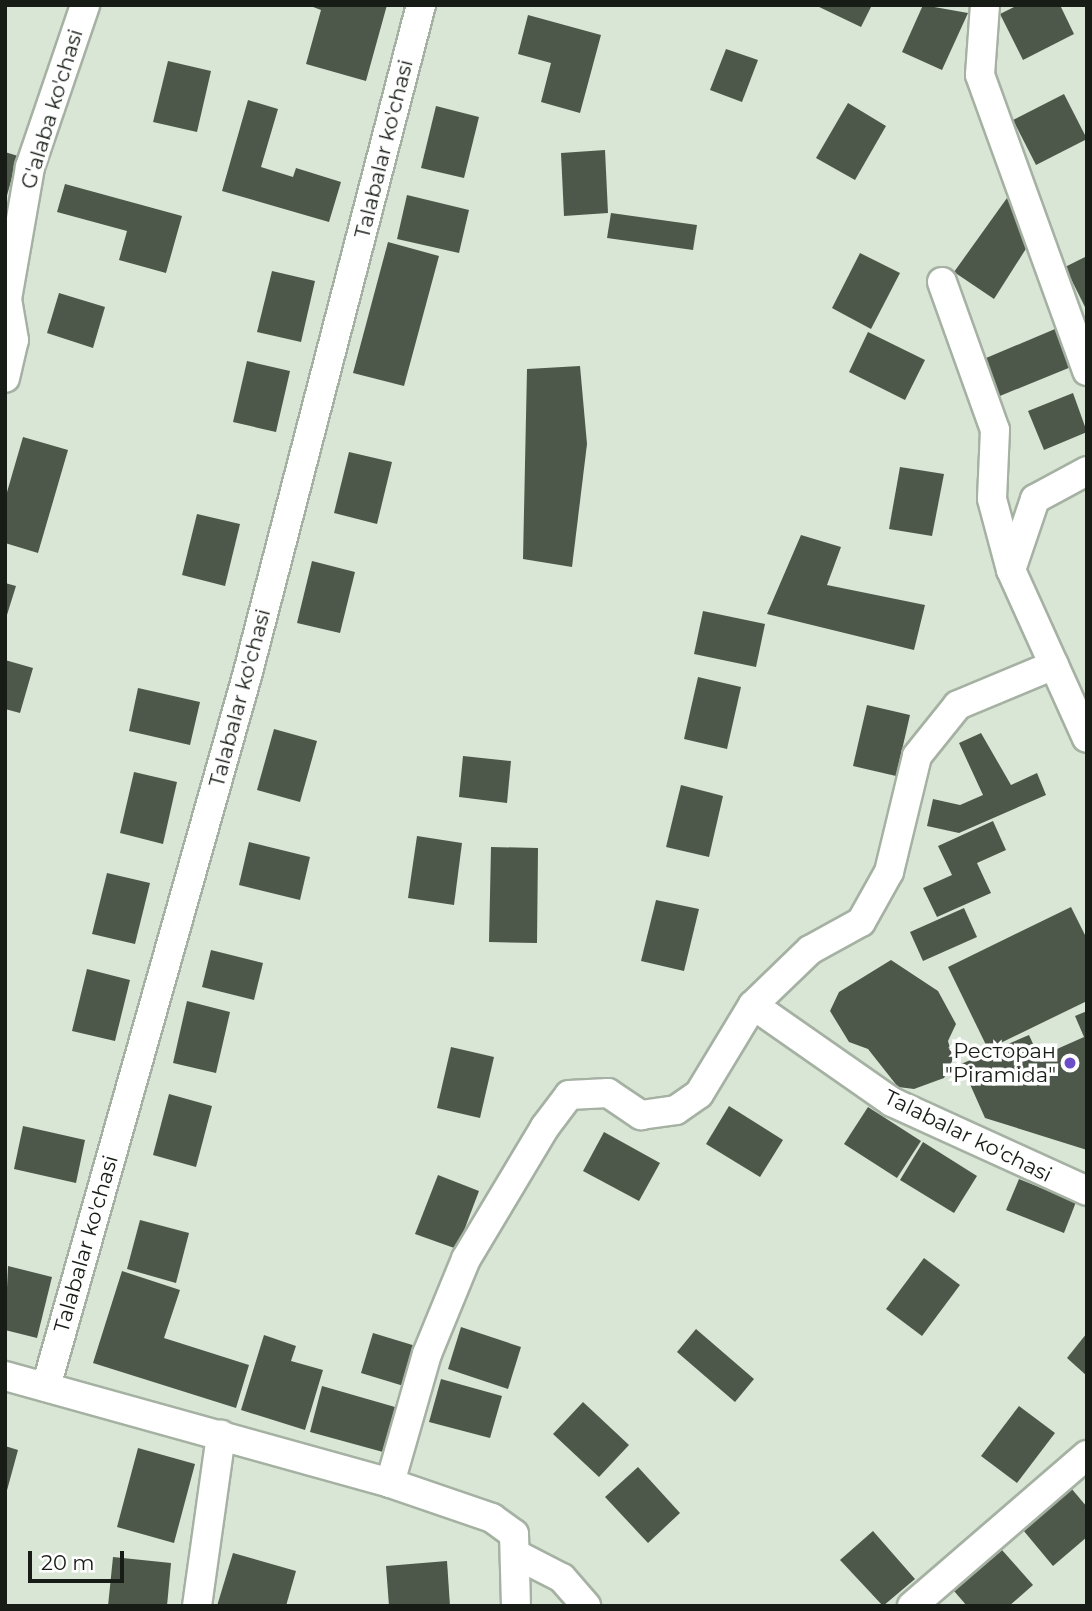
<!DOCTYPE html>
<html>
<head>
<meta charset="utf-8">
<style>
  body { margin:0 }
  #map { position:relative; width:1092px; height:1611px; overflow:hidden; background:#d9e6d6; font-family:Montserrat,sans-serif }
  div>[style] { position:absolute }
  .building>* { inset:0; background:#4d584b }
  .path>* { height:4.5px; margin-top:-2.25px; transform-origin:0; background:repeating-linear-gradient(90deg,#98a296 0 5px,transparent 0 8.5px) }
  .roads { filter:drop-shadow(2px 0 #a5b1a2) drop-shadow(-2px 0 #a5b1a2) drop-shadow(0 2px #a5b1a2) drop-shadow(0 -2px #a5b1a2) }
  .minor>* { height:28px; margin:-14px; padding:0 14px; transform-origin:14px; border-radius:14px; background:#fff }
  .dots>* { width:19px; height:19px; translate:-50% -50%; box-sizing:border-box; border:4px solid #fff; border-radius:50% }
  span { translate:-50% -50%; white-space:nowrap; text-align:center; line-height:1.15; -webkit-text-stroke:7px #fff; paint-order:stroke }
  .street-label { font-size:21px; color:#171c16 }
  .poi-label { font-size:21px; color:#171c16 }
  .right { translate:-100% -50%; text-align:right }
  .frame { position:absolute; inset:0; border:7px solid #171c16; pointer-events:none }
  .scale { position:absolute; left:28px; top:1551px; width:96px; height:32px; box-sizing:border-box; border:4px solid #171c16; border-top:0; padding-left:9px; font-size:21px; line-height:24px; white-space:nowrap; color:#171c16; -webkit-text-stroke:5px #fff; paint-order:stroke }
</style>
</head>
<body>
<div id="map">
  <div class="building">
    <div style="clip-path:polygon(308px 5px,387px 5px,366px 81px,306px 64px,321px 10px)"></div>
    <div style="clip-path:polygon(815px 5px,872px 5px,861px 27px)"></div>
    <div style="clip-path:polygon(923px 5px,968px 13px,942px 70px,902px 52px)"></div>
    <div style="clip-path:polygon(1018px 5px,1060px 5px,1074px 34px,1023px 60px,1000px 14px)"></div>
    <div style="clip-path:polygon(528px 15px,601px 35px,580px 113px,541px 102px,551px 63px,518px 54px)"></div>
    <div style="clip-path:polygon(726px 49px,758px 60px,742px 102px,710px 90px)"></div>
    <div style="clip-path:polygon(168px 61px,211px 71px,197px 132px,153px 122px)"></div>
    <div style="clip-path:polygon(1064px 94px,1087px 139px,1036px 165px,1013px 120px)"></div>
    <div style="clip-path:polygon(248px 100px,278px 109px,261px 167px,293px 177px,296px 168px,341px 182px,329px 222px,222px 191px)"></div>
    <div style="clip-path:polygon(848px 103px,886px 126px,855px 180px,816px 158px)"></div>
    <div style="clip-path:polygon(436px 106px,479px 117px,464px 178px,421px 168px)"></div>
    <div style="clip-path:polygon(605px 150px,608px 213px,564px 216px,561px 153px)"></div>
    <div style="clip-path:polygon(5px 152px,18px 156px,6px 199px,5px 199px)"></div>
    <div style="clip-path:polygon(65px 184px,182px 216px,166px 273px,119px 260px,127px 231px,57px 212px)"></div>
    <div style="clip-path:polygon(407px 195px,469px 210px,459px 253px,397px 239px)"></div>
    <div style="clip-path:polygon(1007px 198px,1029px 244px,994px 299px,954px 272px)"></div>
    <div style="clip-path:polygon(611px 213px,697px 225px,693px 250px,607px 238px)"></div>
    <div style="clip-path:polygon(388px 242px,439px 256px,404px 386px,353px 373px)"></div>
    <div style="clip-path:polygon(860px 253px,900px 273px,871px 329px,832px 308px)"></div>
    <div style="clip-path:polygon(1087px 256px,1087px 311px,1065px 267px)"></div>
    <div style="clip-path:polygon(272px 271px,315px 281px,301px 342px,257px 332px)"></div>
    <div style="clip-path:polygon(59px 293px,105px 307px,93px 348px,47px 333px)"></div>
    <div style="clip-path:polygon(1055px 329px,1071px 367px,995px 398px,979px 361px)"></div>
    <div style="clip-path:polygon(868px 332px,925px 360px,905px 400px,849px 372px)"></div>
    <div style="clip-path:polygon(247px 361px,290px 371px,276px 432px,233px 422px)"></div>
    <div style="clip-path:polygon(580px 366px,587px 444px,572px 567px,523px 559px,527px 369px)"></div>
    <div style="clip-path:polygon(1073px 393px,1087px 432px,1044px 450px,1028px 411px)"></div>
    <div style="clip-path:polygon(23px 437px,68px 450px,38px 553px,5px 543px,5px 499px)"></div>
    <div style="clip-path:polygon(349px 452px,392px 462px,377px 524px,334px 513px)"></div>
    <div style="clip-path:polygon(900px 467px,944px 474px,932px 536px,889px 529px)"></div>
    <div style="clip-path:polygon(197px 514px,240px 524px,225px 586px,182px 575px)"></div>
    <div style="clip-path:polygon(801px 535px,841px 547px,827px 585px,925px 605px,914px 650px,767px 614px)"></div>
    <div style="clip-path:polygon(312px 561px,355px 572px,340px 633px,297px 623px)"></div>
    <div style="clip-path:polygon(5px 583px,16px 586px,6px 618px,5px 618px)"></div>
    <div style="clip-path:polygon(703px 611px,765px 624px,756px 667px,694px 654px)"></div>
    <div style="clip-path:polygon(5px 660px,33px 668px,20px 713px,5px 709px)"></div>
    <div style="clip-path:polygon(698px 677px,741px 687px,727px 749px,684px 739px)"></div>
    <div style="clip-path:polygon(138px 688px,200px 702px,190px 745px,129px 731px)"></div>
    <div style="clip-path:polygon(867px 705px,910px 715px,896px 776px,853px 766px)"></div>
    <div style="clip-path:polygon(274px 729px,317px 741px,300px 802px,257px 790px)"></div>
    <div style="clip-path:polygon(981px 733px,1011px 785px,1037px 773px,1046px 795px,959px 833px,927px 826px,933px 799px,960px 805px,983px 795px,959px 743px)"></div>
    <div style="clip-path:polygon(463px 756px,511px 761px,507px 803px,459px 797px)"></div>
    <div style="clip-path:polygon(134px 772px,177px 782px,163px 844px,120px 833px)"></div>
    <div style="clip-path:polygon(681px 785px,723px 796px,709px 857px,666px 847px)"></div>
    <div style="clip-path:polygon(993px 821px,1006px 850px,977px 863px,991px 893px,937px 917px,923px 888px,952px 875px,938px 846px)"></div>
    <div style="clip-path:polygon(417px 836px,462px 843px,454px 905px,408px 898px)"></div>
    <div style="clip-path:polygon(249px 842px,310px 857px,300px 900px,239px 885px)"></div>
    <div style="clip-path:polygon(491px 847px,538px 848px,537px 943px,489px 942px)"></div>
    <div style="clip-path:polygon(107px 873px,150px 883px,135px 944px,92px 934px)"></div>
    <div style="clip-path:polygon(656px 900px,699px 909px,684px 971px,641px 961px)"></div>
    <div style="clip-path:polygon(1071px 907px,1087px 939px,1087px 1001px,988px 1049px,948px 967px)"></div>
    <div style="clip-path:polygon(964px 908px,977px 937px,923px 961px,910px 932px)"></div>
    <div style="clip-path:polygon(211px 950px,263px 963px,254px 1000px,202px 987px)"></div>
    <div style="clip-path:polygon(891px 960px,938px 991px,956px 1024px,948px 1041px,953px 1059px,944px 1078px,914px 1089px,898px 1087px,868px 1049px,849px 1042px,830px 1011px,839px 992px)"></div>
    <div style="clip-path:polygon(87px 969px,130px 980px,115px 1041px,72px 1031px)"></div>
    <div style="clip-path:polygon(187px 1001px,230px 1012px,216px 1073px,173px 1063px)"></div>
    <div style="clip-path:polygon(1087px 1011px,1087px 1150px,985px 1118px,961px 1064px,1029px 1035px,1039px 1057px,1084px 1037px,1075px 1016px)"></div>
    <div style="clip-path:polygon(451px 1047px,494px 1057px,480px 1118px,437px 1108px)"></div>
    <div style="clip-path:polygon(169px 1094px,212px 1106px,196px 1167px,153px 1155px)"></div>
    <div style="clip-path:polygon(729px 1106px,783px 1140px,760px 1177px,706px 1144px)"></div>
    <div style="clip-path:polygon(868px 1107px,921px 1141px,897px 1178px,844px 1144px)"></div>
    <div style="clip-path:polygon(23px 1126px,85px 1140px,76px 1183px,14px 1169px)"></div>
    <div style="clip-path:polygon(604px 1132px,660px 1163px,639px 1201px,583px 1171px)"></div>
    <div style="clip-path:polygon(923px 1142px,977px 1176px,954px 1213px,900px 1180px)"></div>
    <div style="clip-path:polygon(438px 1175px,479px 1191px,457px 1249px,415px 1234px)"></div>
    <div style="clip-path:polygon(1019px 1179px,1076px 1202px,1064px 1233px,1006px 1210px)"></div>
    <div style="clip-path:polygon(140px 1220px,189px 1233px,176px 1283px,127px 1269px)"></div>
    <div style="clip-path:polygon(924px 1258px,960px 1285px,922px 1336px,886px 1309px)"></div>
    <div style="clip-path:polygon(8px 1266px,52px 1277px,37px 1338px,5px 1330px)"></div>
    <div style="clip-path:polygon(122px 1271px,180px 1290px,164px 1338px,249px 1365px,236px 1408px,93px 1363px)"></div>
    <div style="clip-path:polygon(461px 1327px,521px 1347px,508px 1389px,448px 1369px)"></div>
    <div style="clip-path:polygon(696px 1329px,754px 1379px,735px 1402px,677px 1352px)"></div>
    <div style="clip-path:polygon(373px 1333px,419px 1347px,407px 1387px,361px 1373px)"></div>
    <div style="clip-path:polygon(1087px 1333px,1087px 1376px,1067px 1358px)"></div>
    <div style="clip-path:polygon(264px 1335px,296px 1346px,291px 1361px,323px 1370px,305px 1430px,241px 1410px)"></div>
    <div style="clip-path:polygon(441px 1379px,502px 1396px,490px 1438px,429px 1422px)"></div>
    <div style="clip-path:polygon(322px 1386px,395px 1407px,383px 1452px,310px 1432px)"></div>
    <div style="clip-path:polygon(583px 1402px,629px 1445px,599px 1477px,553px 1434px)"></div>
    <div style="clip-path:polygon(1019px 1406px,1055px 1433px,1017px 1483px,981px 1456px)"></div>
    <div style="clip-path:polygon(5px 1446px,18px 1450px,6px 1494px,5px 1494px)"></div>
    <div style="clip-path:polygon(138px 1448px,195px 1464px,174px 1543px,117px 1527px)"></div>
    <div style="clip-path:polygon(638px 1467px,680px 1513px,648px 1543px,605px 1497px)"></div>
    <div style="clip-path:polygon(1071px 1488px,1087px 1507px,1087px 1537px,1053px 1566px,1023px 1530px)"></div>
    <div style="clip-path:polygon(873px 1531px,915px 1579px,883px 1606px,840px 1560px)"></div>
    <div style="clip-path:polygon(1002px 1550px,1033px 1585px,1009px 1606px,967px 1606px,954px 1591px)"></div>
    <div style="clip-path:polygon(233px 1553px,296px 1571px,286px 1606px,217px 1606px)"></div>
    <div style="clip-path:polygon(113px 1557px,171px 1563px,167px 1606px,108px 1606px)"></div>
    <div style="clip-path:polygon(447px 1561px,450px 1606px,389px 1606px,386px 1566px)"></div>
  </div>
  <div class="path">
    <div style="left:250px;top:5px;width:12px"></div>
  </div>
  <div class="roads">
    <div class="minor">
      <div style="left:985px;top:5px;width:70px;rotate:94.1deg"></div>
      <div style="left:980px;top:75px;width:315px;rotate:70.1deg"></div>
      <div style="left:942px;top:282px;width:157px;rotate:70.3deg"></div>
      <div style="left:995px;top:430px;width:69px;rotate:92.5deg"></div>
      <div style="left:992px;top:499px;width:73px;rotate:75deg"></div>
      <div style="left:1011px;top:570px;width:184px;rotate:65.7deg"></div>
      <div style="left:5px;top:378px;width:39px;rotate:-77deg"></div>
      <div style="left:14px;top:340px;width:42px;rotate:-99.7deg"></div>
      <div style="left:7px;top:299px;width:134px;rotate:-80.1deg"></div>
      <div style="left:30px;top:167px;width:171px;rotate:-71.2deg"></div>
      <div style="left:1011px;top:570px;width:75px;rotate:-71.3deg"></div>
      <div style="left:1035px;top:499px;width:59px;rotate:-28.3deg"></div>
      <div style="left:753px;top:1005px;width:79px;rotate:-44deg"></div>
      <div style="left:810px;top:950px;width:58px;rotate:-28.8deg"></div>
      <div style="left:861px;top:922px;width:57px;rotate:-60.8deg"></div>
      <div style="left:889px;top:872px;width:119px;rotate:-76.4deg"></div>
      <div style="left:917px;top:756px;width:65px;rotate:-51.2deg"></div>
      <div style="left:958px;top:705px;width:104px;rotate:-22.6deg"></div>
      <div style="left:5px;top:1376px;width:400px;rotate:15.5deg"></div>
      <div style="left:390px;top:1483px;width:108px;rotate:18.9deg"></div>
      <div style="left:492px;top:1518px;width:27px;rotate:36deg"></div>
      <div style="left:514px;top:1534px;width:72px;rotate:88.4deg"></div>
      <div style="left:46px;top:1387px;width:743px;rotate:-74.22deg"></div>
      <div style="left:248px;top:672px;width:689px;rotate:-75.46deg"></div>
      <div style="left:390px;top:1483px;width:134px;rotate:-74deg"></div>
      <div style="left:427px;top:1354px;width:103px;rotate:-67.7deg"></div>
      <div style="left:466px;top:1259px;width:154px;rotate:-59.1deg"></div>
      <div style="left:545px;top:1127px;width:40px;rotate:-53deg"></div>
      <div style="left:569px;top:1095px;width:39px;rotate:-3deg"></div>
      <div style="left:608px;top:1093px;width:40px;rotate:34deg"></div>
      <div style="left:641px;top:1115px;width:35px;rotate:-8deg"></div>
      <div style="left:676px;top:1110px;width:28px;rotate:-35deg"></div>
      <div style="left:699px;top:1094px;width:104px;rotate:-58.8deg"></div>
      <div style="left:753px;top:1005px;width:169px;rotate:34.9deg"></div>
      <div style="left:892px;top:1102px;width:214px;rotate:24.5deg"></div>
      <div style="left:519px;top:1556px;width:48px;rotate:27.1deg"></div>
      <div style="left:562px;top:1578px;width:37px;rotate:49deg"></div>
      <div style="left:197px;top:1606px;width:173px;rotate:-82deg"></div>
      <div style="left:912px;top:1606px;width:231px;rotate:-40.8deg"></div>
    </div>
  </div>
  <div class="dots">
    <div style="left:1070px;top:1063px;background:#6c4ec8"></div>
  </div>
  <div class="street-label">
    <span style="left:52px;top:109px;rotate:-73deg">G'alaba ko'chasi</span>
    <span style="left:384px;top:149px;rotate:-76deg">Talabalar ko'chasi</span>
    <span style="left:240px;top:698px;rotate:-75deg">Talabalar ko'chasi</span>
    <span style="left:968px;top:1136px;rotate:26deg">Talabalar ko'chasi</span>
    <span style="left:86px;top:1244px;rotate:-74deg">Talabalar ko'chasi</span>
  </div>
  <div class="poi-label">
    <span class="right" style="left:1056px;top:1063px">Ресторан<br>"Piramida"</span>
  </div>
  <div class="frame"></div>
  <div class="scale">20 m</div>
</div>
</body>
</html>
